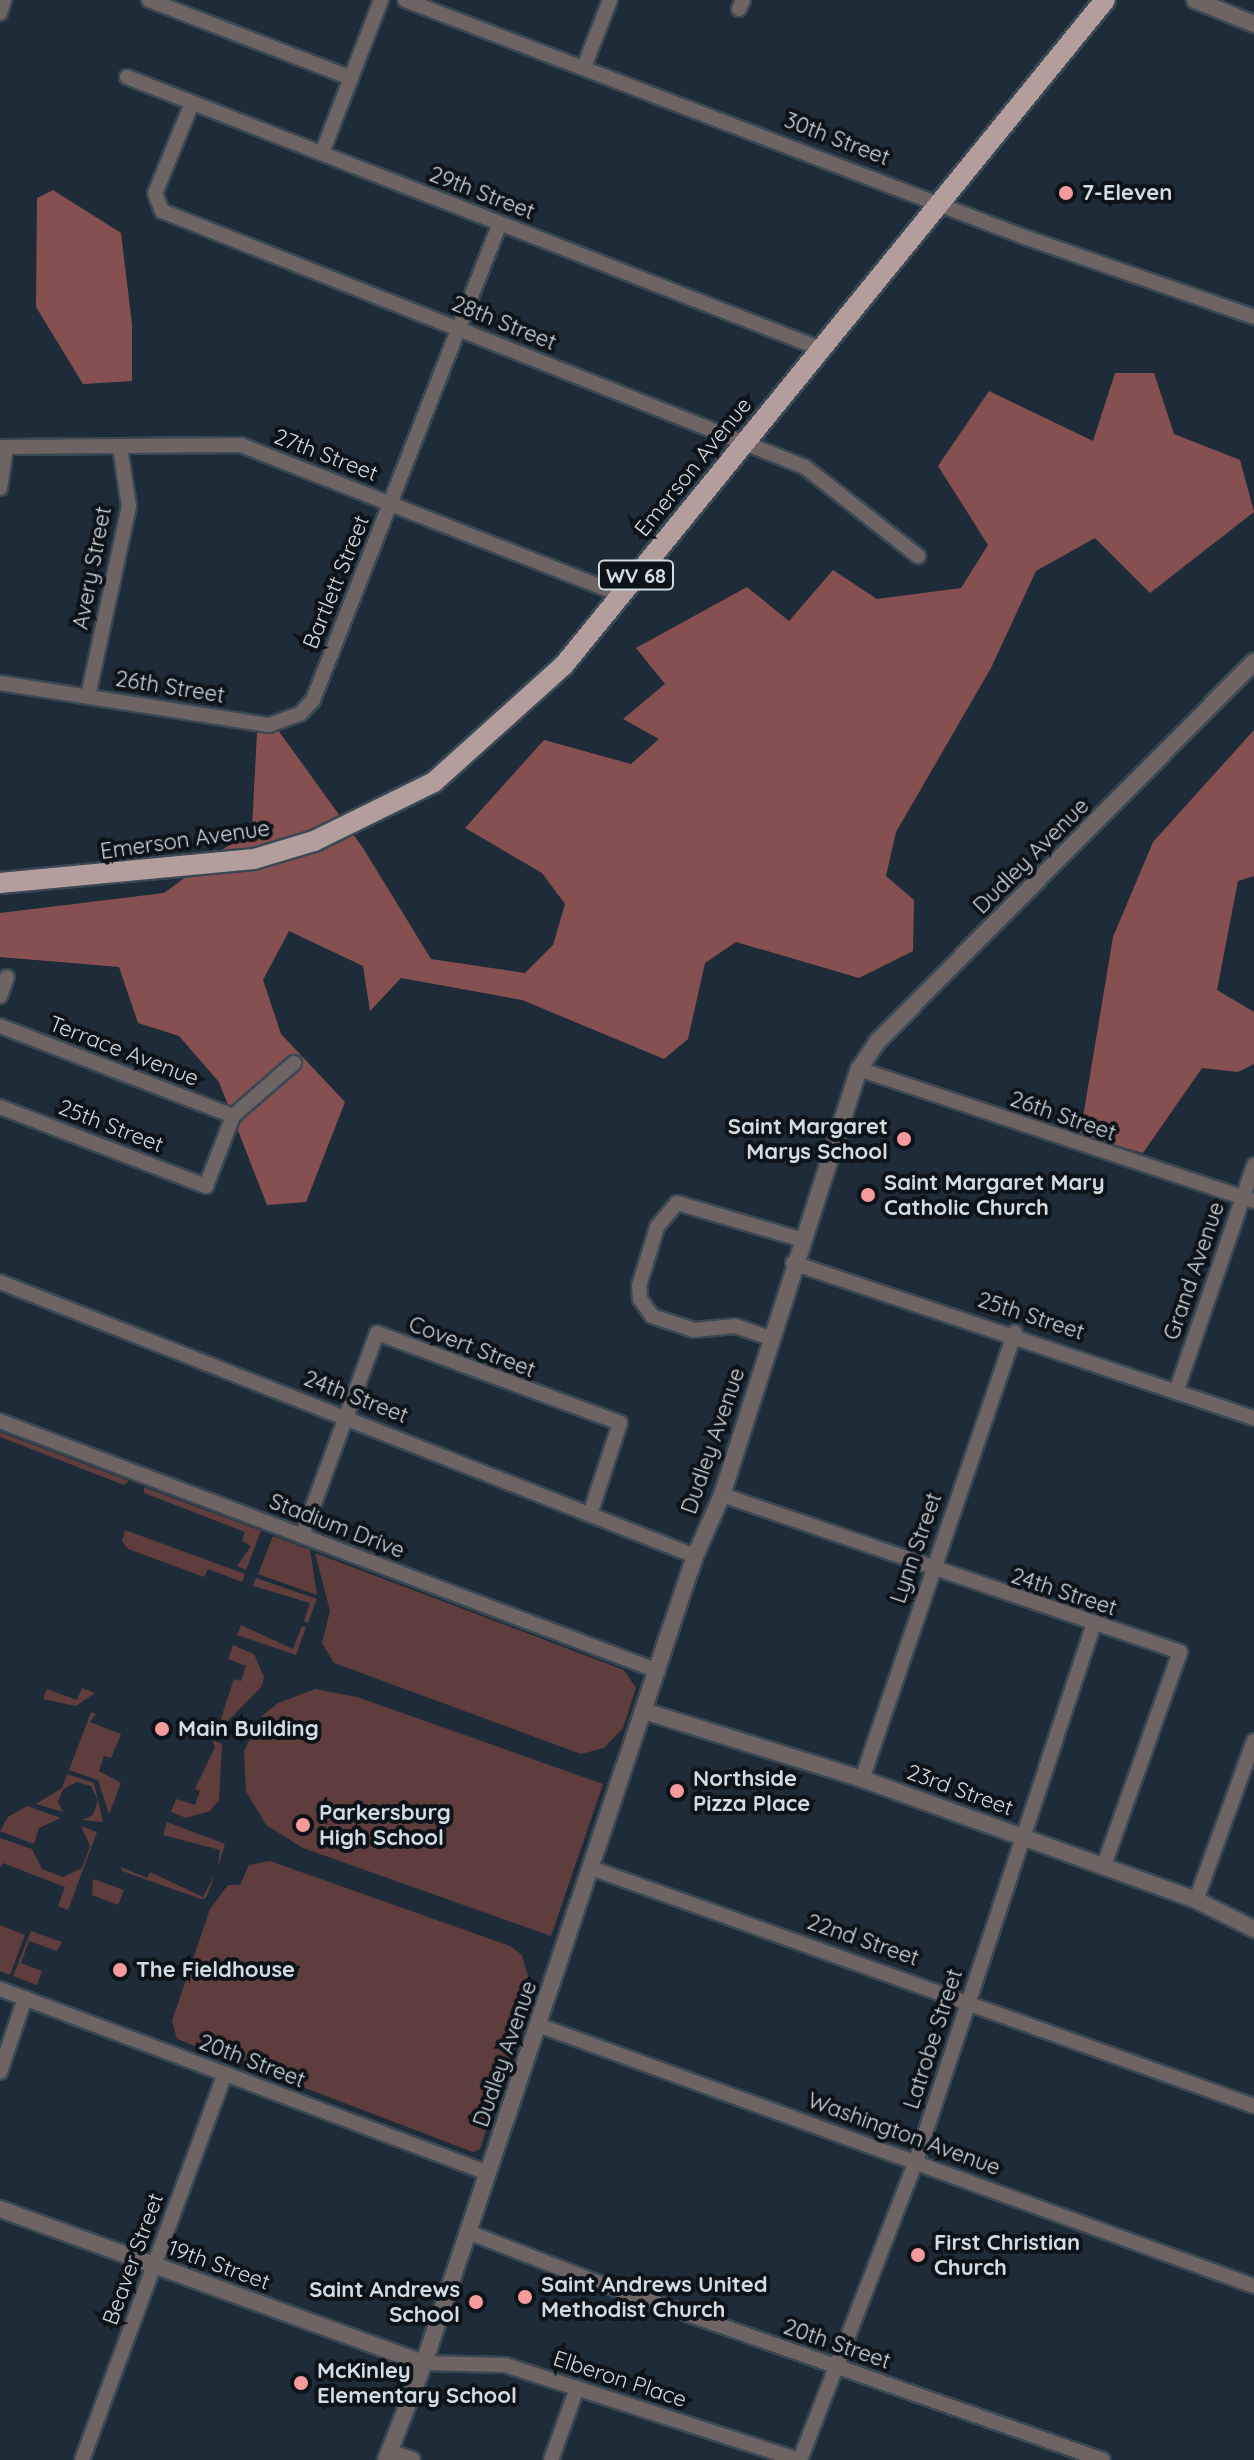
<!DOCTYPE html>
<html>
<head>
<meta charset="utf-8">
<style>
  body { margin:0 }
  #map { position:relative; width:1254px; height:2460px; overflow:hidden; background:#1d2c38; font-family:Quicksand,sans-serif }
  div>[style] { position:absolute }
  .green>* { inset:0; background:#5f3d3d }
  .forest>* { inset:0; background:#865051 }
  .roads { filter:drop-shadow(2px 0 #3a4854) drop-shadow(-2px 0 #3a4854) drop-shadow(0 2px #3a4854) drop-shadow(0 -2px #3a4854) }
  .minor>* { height:14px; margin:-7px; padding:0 7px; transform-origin:7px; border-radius:7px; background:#6f6464 }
  .tertiary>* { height:16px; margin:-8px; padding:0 8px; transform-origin:8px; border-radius:8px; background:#6f6464 }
  .primary>* { height:20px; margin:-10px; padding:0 10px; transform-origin:10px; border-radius:10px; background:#b49e9d }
  .dots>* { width:22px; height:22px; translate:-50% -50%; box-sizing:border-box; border:4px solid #0d1319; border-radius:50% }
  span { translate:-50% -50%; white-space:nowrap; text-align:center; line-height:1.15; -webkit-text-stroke:8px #0d1319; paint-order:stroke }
  .shield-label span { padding:2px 6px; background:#0d1319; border:2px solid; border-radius:6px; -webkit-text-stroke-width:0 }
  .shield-label { font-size:20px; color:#d2dce4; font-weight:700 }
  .street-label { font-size:22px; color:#d2dce4 }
  .poi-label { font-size:22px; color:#d2dce4; font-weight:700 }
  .left { translate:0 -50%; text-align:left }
  .right { translate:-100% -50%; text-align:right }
</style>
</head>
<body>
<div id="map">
  <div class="green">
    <div style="clip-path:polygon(0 1432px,129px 1481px,124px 1485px,0 1437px)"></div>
    <div style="clip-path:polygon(144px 1487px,261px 1531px,246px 1570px,237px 1566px,251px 1546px,242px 1541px,245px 1532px,144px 1493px)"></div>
    <div style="clip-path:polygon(125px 1530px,245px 1574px,242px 1582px,208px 1569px,204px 1577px,128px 1549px,122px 1541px)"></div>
    <div style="clip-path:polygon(273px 1536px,310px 1550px,317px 1595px,258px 1574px)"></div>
    <div style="clip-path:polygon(315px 1553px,624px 1670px,636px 1688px,623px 1728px,604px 1748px,581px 1754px,334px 1663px,322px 1643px,330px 1611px)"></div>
    <div style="clip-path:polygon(256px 1578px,317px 1599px,308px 1623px,304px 1621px,310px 1603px,253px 1586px)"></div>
    <div style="clip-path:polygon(241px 1625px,293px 1649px,302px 1626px,306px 1627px,296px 1655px,237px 1635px)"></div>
    <div style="clip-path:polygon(233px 1645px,254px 1654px,264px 1677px,262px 1686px,223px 1726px,221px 1718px,234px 1679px,241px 1681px,246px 1666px,228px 1659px)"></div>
    <div style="clip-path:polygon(82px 1688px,95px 1693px,76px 1706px,43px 1699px,47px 1689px,77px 1700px)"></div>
    <div style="clip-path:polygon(315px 1689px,357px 1697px,603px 1784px,551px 1936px,303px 1848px,266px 1825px,246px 1791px,244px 1751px,262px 1716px,278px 1703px)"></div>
    <div style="clip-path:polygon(91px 1712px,96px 1714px,90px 1722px,121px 1734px,111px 1758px,104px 1756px,99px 1771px,121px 1783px,109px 1814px,98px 1780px,69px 1770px)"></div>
    <div style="clip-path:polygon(212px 1740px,222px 1744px,219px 1800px,210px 1811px,186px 1818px,171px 1812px,176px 1799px,195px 1805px,200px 1791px,195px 1789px,215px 1747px)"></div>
    <div style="clip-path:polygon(67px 1774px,94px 1783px,103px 1822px,82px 1820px,93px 1815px,98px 1800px,91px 1786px,77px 1782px,63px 1789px,58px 1802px,63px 1812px,36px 1804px,62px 1788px)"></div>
    <div style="clip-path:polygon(27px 1806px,61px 1818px,39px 1828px,34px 1844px,0 1831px,8px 1817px)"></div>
    <div style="clip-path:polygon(167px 1822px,225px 1844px,218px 1867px,220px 1850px,163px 1835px)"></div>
    <div style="clip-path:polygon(81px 1826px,97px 1832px,68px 1910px,58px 1906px,65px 1887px,3px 1863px,0 1868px,0 1838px,32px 1849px,42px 1869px,63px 1877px,82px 1868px,90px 1846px)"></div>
    <div style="clip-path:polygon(270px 1861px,510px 1946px,522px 1955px,533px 1994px,480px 2149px,473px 2152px,177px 2039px,172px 2021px,210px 1909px,228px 1885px,240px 1885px,249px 1865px)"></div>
    <div style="clip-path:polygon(121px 1867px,147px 1878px,150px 1872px,203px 1897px,215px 1874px,206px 1898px,201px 1899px,122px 1871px)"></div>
    <div style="clip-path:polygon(93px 1879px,124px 1890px,118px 1905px,92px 1895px)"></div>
    <div style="clip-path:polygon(0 1925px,25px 1935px,10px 1975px,0 1971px)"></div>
    <div style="clip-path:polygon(31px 1931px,62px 1942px,57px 1951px,29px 1941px,21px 1963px,42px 1971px,37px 1985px,13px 1976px)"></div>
  </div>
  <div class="forest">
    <div style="clip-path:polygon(53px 190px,121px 233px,132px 324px,132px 381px,83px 384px,36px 307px,37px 198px)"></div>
    <div style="clip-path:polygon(1115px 373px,1154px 373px,1174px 434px,1240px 460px,1254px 512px,1150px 593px,1095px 538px,1036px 571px,991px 668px,896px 832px,886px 876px,914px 900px,913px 951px,859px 978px,736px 942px,705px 963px,688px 1039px,664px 1059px,522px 1000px,401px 978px,370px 1011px,363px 966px,289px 931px,263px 980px,281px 1034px,345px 1102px,306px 1202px,267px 1205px,219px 1082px,179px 1036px,138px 1023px,119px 967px,0 957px,0 913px,164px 893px,252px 828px,257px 733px,278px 730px,363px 848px,431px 959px,525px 973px,553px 945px,565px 904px,542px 873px,465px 828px,544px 740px,631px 764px,659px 739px,623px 719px,665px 684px,636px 648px,747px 587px,789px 621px,833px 570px,877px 599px,961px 588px,988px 545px,938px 466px,989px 391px,1093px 441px)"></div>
    <div style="clip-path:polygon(1254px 730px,1254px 876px,1238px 881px,1217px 990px,1254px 1012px,1254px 1064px,1238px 1072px,1202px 1068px,1143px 1153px,1080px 1135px,1113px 937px,1153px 842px)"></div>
  </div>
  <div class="roads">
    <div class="minor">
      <div style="left:149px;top:0;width:217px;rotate:21.1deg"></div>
      <div style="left:405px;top:0;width:666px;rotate:20.94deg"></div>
      <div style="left:1027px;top:238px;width:240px;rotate:19.2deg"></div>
      <div style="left:739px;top:9px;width:10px;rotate:-66deg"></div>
      <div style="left:0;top:13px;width:14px;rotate:-73deg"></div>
      <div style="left:584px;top:67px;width:72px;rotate:-68.8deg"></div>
      <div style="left:127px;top:77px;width:745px;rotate:21.4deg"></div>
      <div style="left:192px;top:103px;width:97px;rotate:112.3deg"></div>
      <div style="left:155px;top:193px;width:19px;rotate:69deg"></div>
      <div style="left:162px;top:211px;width:692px;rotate:21.71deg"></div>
      <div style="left:805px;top:467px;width:144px;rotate:38.2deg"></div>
      <div style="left:322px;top:153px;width:164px;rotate:-68.9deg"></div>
      <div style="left:0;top:447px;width:241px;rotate:-0.5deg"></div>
      <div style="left:241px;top:445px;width:407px;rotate:21.5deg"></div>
      <div style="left:0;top:488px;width:40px;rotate:-81.5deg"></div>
      <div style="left:0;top:683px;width:272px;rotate:8.9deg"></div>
      <div style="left:269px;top:725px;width:33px;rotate:-20deg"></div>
      <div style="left:300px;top:714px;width:19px;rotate:-47deg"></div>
      <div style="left:313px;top:700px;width:512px;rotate:-68.59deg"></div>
      <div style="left:88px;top:696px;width:194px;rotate:-77.8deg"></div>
      <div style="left:129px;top:506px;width:60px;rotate:-98.7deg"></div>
      <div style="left:0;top:996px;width:20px;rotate:-70deg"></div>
      <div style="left:0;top:1026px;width:250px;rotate:21.1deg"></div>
      <div style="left:859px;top:1069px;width:416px;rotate:18.5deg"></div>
      <div style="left:0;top:1107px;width:221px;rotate:21deg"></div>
      <div style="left:206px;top:1186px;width:75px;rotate:-68.9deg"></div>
      <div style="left:233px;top:1116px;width:81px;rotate:-41deg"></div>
      <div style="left:793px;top:1263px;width:486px;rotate:18.6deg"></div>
      <div style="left:0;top:1282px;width:747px;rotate:21.52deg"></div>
      <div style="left:770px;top:1338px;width:37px;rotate:-161deg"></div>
      <div style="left:735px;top:1326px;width:41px;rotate:174.4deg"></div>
      <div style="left:694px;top:1330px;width:44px;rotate:-161.6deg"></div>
      <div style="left:652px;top:1316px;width:21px;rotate:-125deg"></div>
      <div style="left:640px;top:1299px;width:13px;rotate:-94deg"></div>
      <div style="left:639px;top:1286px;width:62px;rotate:-73deg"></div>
      <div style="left:657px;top:1227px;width:31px;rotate:-50deg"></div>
      <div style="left:677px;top:1203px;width:128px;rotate:16.3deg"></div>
      <div style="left:1176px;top:1392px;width:240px;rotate:-71deg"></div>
      <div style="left:0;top:1421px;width:704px;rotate:20.8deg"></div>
      <div style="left:722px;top:1495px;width:484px;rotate:18.9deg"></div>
      <div style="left:1180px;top:1652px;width:227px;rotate:109.6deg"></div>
      <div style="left:302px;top:1536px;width:216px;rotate:-69.7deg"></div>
      <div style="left:377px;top:1333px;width:259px;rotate:20.3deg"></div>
      <div style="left:620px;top:1423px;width:96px;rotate:108.2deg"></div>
      <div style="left:862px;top:1779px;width:472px;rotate:-71.1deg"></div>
      <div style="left:591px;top:1868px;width:704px;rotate:19.75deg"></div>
      <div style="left:1196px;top:1900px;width:169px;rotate:-70deg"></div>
      <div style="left:0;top:1989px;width:522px;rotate:20.66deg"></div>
      <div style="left:538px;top:2025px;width:762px;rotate:20.03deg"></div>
      <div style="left:0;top:2072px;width:78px;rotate:-71.3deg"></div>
      <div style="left:468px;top:2232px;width:141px;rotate:21.3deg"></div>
      <div style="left:599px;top:2283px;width:534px;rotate:19.35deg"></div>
      <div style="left:424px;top:2363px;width:81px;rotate:1.4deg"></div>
      <div style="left:505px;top:2365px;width:309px;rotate:17.9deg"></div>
      <div style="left:82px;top:2460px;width:412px;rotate:-69.7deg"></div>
      <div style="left:551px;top:2460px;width:77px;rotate:-70.1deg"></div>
      <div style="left:800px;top:2460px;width:321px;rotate:-68.8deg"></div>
      <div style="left:916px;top:2161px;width:564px;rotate:-71.69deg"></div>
    </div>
    <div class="tertiary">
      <div style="left:1195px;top:0;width:64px;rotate:22.1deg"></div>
      <div style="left:644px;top:1711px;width:228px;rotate:17.3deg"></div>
      <div style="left:862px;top:1779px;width:355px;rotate:19.9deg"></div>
      <div style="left:1196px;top:1900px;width:65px;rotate:26.6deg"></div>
      <div style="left:0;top:2209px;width:451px;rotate:20deg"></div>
      <div style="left:391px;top:2453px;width:22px;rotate:18deg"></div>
      <div style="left:386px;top:2460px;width:104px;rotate:-68.6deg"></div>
      <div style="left:424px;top:2363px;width:851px;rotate:-71.44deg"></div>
      <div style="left:695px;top:1556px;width:67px;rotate:-66.1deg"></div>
      <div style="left:722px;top:1495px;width:447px;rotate:-72.2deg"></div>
      <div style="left:859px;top:1069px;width:34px;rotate:-56deg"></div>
      <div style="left:878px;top:1041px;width:534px;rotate:-45.23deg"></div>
    </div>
    <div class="primary">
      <div style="left:0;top:883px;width:255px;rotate:-5.4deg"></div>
      <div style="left:254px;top:859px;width:63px;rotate:-16.7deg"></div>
      <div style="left:314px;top:841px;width:134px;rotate:-26.2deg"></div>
      <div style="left:434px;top:782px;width:175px;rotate:-42deg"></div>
      <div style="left:564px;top:665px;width:857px;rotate:-50.87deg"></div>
    </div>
  </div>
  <div class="dots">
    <div style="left:1066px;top:193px;background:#f59b9c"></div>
    <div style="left:904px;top:1139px;background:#f59b9c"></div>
    <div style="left:868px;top:1195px;background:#f59b9c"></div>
    <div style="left:162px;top:1729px;background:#f59b9c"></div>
    <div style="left:677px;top:1791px;background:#f59b9c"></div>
    <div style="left:303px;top:1825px;background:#f59b9c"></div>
    <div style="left:120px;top:1970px;background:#f59b9c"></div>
    <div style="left:918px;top:2255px;background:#f59b9c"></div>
    <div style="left:525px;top:2297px;background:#f59b9c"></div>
    <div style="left:476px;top:2302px;background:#f59b9c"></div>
    <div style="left:301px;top:2383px;background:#f59b9c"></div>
  </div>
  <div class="shield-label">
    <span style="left:636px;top:575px">WV 68</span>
  </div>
  <div class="street-label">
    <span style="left:837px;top:139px;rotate:21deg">30th Street</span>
    <span style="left:482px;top:193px;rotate:21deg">29th Street</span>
    <span style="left:504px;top:323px;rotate:22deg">28th Street</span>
    <span style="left:326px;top:455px;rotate:21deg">27th Street</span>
    <span style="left:693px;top:467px;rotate:-51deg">Emerson Avenue</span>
    <span style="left:92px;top:568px;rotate:-79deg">Avery Street</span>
    <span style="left:336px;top:582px;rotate:-68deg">Bartlett Street</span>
    <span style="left:170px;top:687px;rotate:9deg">26th Street</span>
    <span style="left:185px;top:840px;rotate:-8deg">Emerson Avenue</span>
    <span style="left:1031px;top:856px;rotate:-45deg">Dudley Avenue</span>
    <span style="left:124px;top:1051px;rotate:21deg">Terrace Avenue</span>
    <span style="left:1063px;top:1116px;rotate:19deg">26th Street</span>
    <span style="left:111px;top:1126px;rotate:21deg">25th Street</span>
    <span style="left:1194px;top:1271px;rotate:-71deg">Grand Avenue</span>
    <span style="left:1031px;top:1316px;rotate:18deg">25th Street</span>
    <span style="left:472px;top:1347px;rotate:21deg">Covert Street</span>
    <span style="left:356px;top:1397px;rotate:21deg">24th Street</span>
    <span style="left:713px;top:1441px;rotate:-71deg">Dudley Avenue</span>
    <span style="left:337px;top:1526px;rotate:21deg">Stadium Drive</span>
    <span style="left:916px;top:1548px;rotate:-71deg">Lynn Street</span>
    <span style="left:1064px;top:1592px;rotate:18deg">24th Street</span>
    <span style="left:960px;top:1790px;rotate:20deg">23rd Street</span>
    <span style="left:863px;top:1940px;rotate:19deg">22nd Street</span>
    <span style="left:933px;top:2039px;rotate:-72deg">Latrobe Street</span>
    <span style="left:505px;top:2054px;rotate:-71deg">Dudley Avenue</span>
    <span style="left:252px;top:2061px;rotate:21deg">20th Street</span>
    <span style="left:904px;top:2134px;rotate:20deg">Washington Avenue</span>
    <span style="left:133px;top:2259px;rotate:-70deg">Beaver Street</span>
    <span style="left:219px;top:2265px;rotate:20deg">19th Street</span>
    <span style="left:837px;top:2344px;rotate:19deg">20th Street</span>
    <span style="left:620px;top:2379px;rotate:18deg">Elberon Place</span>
  </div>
  <div class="poi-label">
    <span class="left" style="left:1082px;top:193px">7-Eleven</span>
    <span class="right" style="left:888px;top:1139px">Saint Margaret<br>Marys School</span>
    <span class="left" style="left:884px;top:1195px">Saint Margaret Mary<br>Catholic Church</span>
    <span class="left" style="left:178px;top:1729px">Main Building</span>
    <span class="left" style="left:693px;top:1791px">Northside<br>Pizza Place</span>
    <span class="left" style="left:319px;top:1825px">Parkersburg<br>High School</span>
    <span class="left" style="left:136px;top:1970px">The Fieldhouse</span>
    <span class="left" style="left:934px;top:2255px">First Christian<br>Church</span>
    <span class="left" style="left:541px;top:2297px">Saint Andrews United<br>Methodist Church</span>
    <span class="right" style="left:460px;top:2302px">Saint Andrews<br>School</span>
    <span class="left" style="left:317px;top:2383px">McKinley<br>Elementary School</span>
  </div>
</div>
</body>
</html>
